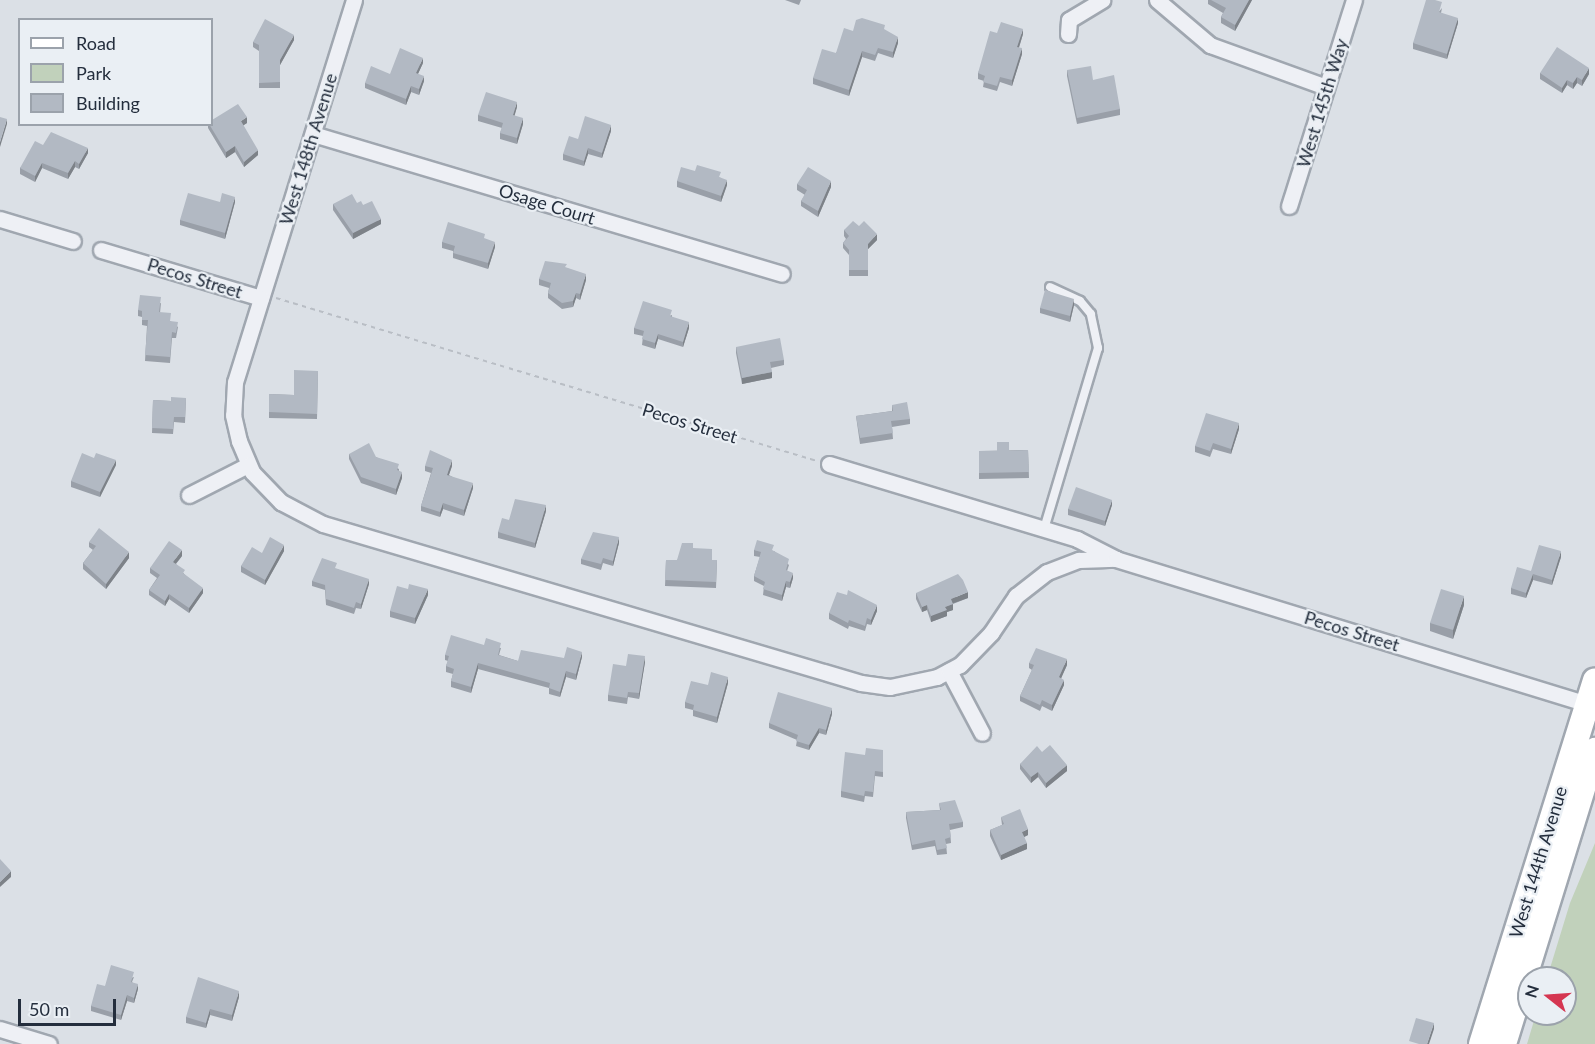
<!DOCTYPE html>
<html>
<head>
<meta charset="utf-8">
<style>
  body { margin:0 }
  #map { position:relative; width:1595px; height:1044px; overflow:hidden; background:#dbe0e6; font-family:Lato,sans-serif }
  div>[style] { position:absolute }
  .green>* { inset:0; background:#c1d1bb }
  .path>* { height:2px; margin-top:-1px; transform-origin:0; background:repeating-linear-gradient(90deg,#b9bec5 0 4.5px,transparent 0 9px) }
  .roads { filter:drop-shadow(2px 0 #a0a7b0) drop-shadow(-2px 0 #a0a7b0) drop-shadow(0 2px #a0a7b0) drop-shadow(0 -2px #a0a7b0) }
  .lane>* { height:8px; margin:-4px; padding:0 4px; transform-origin:4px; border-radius:4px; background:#eef0f5 }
  .street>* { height:15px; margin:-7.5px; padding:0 7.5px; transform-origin:7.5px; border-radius:7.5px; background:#eef0f5 }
  .primary>* { height:24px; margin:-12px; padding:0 12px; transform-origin:12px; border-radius:12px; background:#fff }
  .wall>* { inset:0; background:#999fa8 }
  .shaded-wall>* { inset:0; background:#7d8288 }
  .building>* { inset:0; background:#b2b9c3 }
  span { translate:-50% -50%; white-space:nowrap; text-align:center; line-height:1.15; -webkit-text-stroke:4.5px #eaeff4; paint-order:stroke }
  .street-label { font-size:18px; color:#242e3d }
  .legend { position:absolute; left:18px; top:18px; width:195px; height:108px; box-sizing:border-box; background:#eaeff4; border:2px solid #9ba2ab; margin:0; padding:8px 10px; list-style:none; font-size:18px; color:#242e3d }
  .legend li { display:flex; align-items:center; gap:12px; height:30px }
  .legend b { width:30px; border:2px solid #9ba2ab }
  .north { position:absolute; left:1517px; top:966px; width:60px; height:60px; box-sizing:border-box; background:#eaeff4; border:2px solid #9ba2ab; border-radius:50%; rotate:287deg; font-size:16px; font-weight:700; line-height:24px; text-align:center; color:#242e3d }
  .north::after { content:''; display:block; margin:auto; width:21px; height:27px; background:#d53651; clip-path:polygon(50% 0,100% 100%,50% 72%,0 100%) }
  .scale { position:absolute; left:18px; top:999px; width:98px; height:27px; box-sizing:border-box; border:3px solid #242e3d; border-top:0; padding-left:8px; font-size:18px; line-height:21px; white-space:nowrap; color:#242e3d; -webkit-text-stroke:4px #eaeff4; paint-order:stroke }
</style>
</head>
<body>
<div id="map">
  <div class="green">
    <div style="clip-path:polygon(1595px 843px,1595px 1044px,1527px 1044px,1536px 1014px,1565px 1014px,1565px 978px,1547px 978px,1570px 903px)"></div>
  </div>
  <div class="path">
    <div style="left:276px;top:298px;width:565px;rotate:16.77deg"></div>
  </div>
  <div class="roads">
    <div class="lane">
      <div style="left:1044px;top:529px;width:189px;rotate:-73.4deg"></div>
      <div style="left:1098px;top:348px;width:35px;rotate:-102deg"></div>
      <div style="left:1091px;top:314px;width:17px;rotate:-130deg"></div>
      <div style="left:1080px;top:301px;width:33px;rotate:-155deg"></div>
    </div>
    <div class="street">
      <div style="left:354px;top:0;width:400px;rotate:107.3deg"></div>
      <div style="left:235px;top:382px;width:33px;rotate:93deg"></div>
      <div style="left:233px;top:415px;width:27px;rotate:77deg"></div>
      <div style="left:239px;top:441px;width:34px;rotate:67deg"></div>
      <div style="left:252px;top:472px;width:42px;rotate:46deg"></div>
      <div style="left:281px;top:502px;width:47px;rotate:27.6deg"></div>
      <div style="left:323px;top:524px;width:561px;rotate:16.46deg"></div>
      <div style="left:861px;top:683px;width:29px;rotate:8deg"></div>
      <div style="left:890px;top:687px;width:48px;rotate:-12deg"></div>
      <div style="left:937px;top:677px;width:26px;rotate:-28deg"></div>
      <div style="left:960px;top:665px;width:45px;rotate:-45.9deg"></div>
      <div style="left:991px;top:633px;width:45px;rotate:-56deg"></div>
      <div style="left:1016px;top:596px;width:39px;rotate:-38deg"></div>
      <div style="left:1047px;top:572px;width:34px;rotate:-21deg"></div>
      <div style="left:1079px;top:560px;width:37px;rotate:-2deg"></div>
      <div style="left:1157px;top:0;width:70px;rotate:40.3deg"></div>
      <div style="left:1210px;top:45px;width:123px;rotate:19.9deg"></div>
      <div style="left:1068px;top:34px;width:14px;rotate:-86deg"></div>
      <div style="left:1069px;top:20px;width:39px;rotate:-31deg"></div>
      <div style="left:313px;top:134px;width:489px;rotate:16.6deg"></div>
      <div style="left:1289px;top:206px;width:216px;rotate:-72.5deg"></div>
      <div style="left:0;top:219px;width:76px;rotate:16.8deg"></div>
      <div style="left:101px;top:250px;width:167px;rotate:16.7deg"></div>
      <div style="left:829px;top:464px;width:259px;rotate:16.8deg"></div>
      <div style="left:1077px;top:539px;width:44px;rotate:27.1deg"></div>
      <div style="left:1116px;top:559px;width:493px;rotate:17.1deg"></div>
      <div style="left:189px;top:495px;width:66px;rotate:-27deg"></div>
      <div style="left:949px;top:671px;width:70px;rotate:62deg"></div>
      <div style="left:0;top:1029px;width:51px;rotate:17deg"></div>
    </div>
    <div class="primary">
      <div style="left:1481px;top:1044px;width:381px;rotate:-72.6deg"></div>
      <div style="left:1504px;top:1044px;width:308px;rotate:-72.8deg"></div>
    </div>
  </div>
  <div class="wall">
    <div style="clip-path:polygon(785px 0,801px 0,799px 5px)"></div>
    <div style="clip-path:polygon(1208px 0,1252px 0,1235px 31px,1221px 23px,1221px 17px,1223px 13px,1208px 4px)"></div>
    <div style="clip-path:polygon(1442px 8px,1441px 13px,1458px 23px,1447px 59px,1413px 49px,1413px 43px)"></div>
    <div style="clip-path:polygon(885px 30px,898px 43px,893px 58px,878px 53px,875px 61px,862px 57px,849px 96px,813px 84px,813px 78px,836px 53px,853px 31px)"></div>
    <div style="clip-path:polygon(997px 33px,1023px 34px,1019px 48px,1022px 54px,1012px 86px,1000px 82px,997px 91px,983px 87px,984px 81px,978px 79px,978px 73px)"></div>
    <div style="clip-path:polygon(294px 40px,280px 65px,280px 88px,259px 88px,259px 51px,253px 47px,253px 42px)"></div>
    <div style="clip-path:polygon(423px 63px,418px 74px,424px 81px,419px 95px,411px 92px,406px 105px,365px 88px,365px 83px)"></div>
    <div style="clip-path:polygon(1067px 70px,1093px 80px,1120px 109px,1120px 115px,1077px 124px,1067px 76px)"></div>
    <div style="clip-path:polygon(1540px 73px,1589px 74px,1582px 86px,1577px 83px,1573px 89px,1567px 85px,1562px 93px,1540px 79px)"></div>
    <div style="clip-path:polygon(517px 107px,514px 116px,523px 124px,517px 144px,500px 139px,500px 133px,502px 128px,478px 121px,478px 115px)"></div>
    <div style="clip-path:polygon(247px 123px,243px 125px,258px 155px,244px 167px,235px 152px,226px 158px,208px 128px,208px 124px)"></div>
    <div style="clip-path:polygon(611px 131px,602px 158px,588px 154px,584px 166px,563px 160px,563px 154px)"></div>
    <div style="clip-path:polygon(43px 145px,88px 153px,79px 169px,75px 167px,68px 179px,42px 168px,35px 182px,20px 174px,20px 168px)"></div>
    <div style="clip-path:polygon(695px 171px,721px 178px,727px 185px,721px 202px,677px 187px,677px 181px)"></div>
    <div style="clip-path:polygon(797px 184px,831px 187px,818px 217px,801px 206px,801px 201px,805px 195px,797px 190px)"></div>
    <div style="clip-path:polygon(220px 202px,235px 202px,225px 239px,180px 225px,180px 220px)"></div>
    <div style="clip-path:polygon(357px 203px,363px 205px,381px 224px,353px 239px,333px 210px,333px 204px)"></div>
    <div style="clip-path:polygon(859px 226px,877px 240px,868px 249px,868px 276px,849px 276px,849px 255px,843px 248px,843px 243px,846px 239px,844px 236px,844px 230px)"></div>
    <div style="clip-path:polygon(485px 239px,495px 247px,488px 269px,453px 258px,453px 251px,442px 248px,442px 242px)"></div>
    <div style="clip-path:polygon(567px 268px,586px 280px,580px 300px,576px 298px,573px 307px,562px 309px,548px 298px,548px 293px,549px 288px,539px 285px,539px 279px)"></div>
    <div style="clip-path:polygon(161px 303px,160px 313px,178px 327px,176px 338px,172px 338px,170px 363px,145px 361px,147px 326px,142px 325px,142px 317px,138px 316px,138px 310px)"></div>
    <div style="clip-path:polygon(1074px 305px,1070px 322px,1040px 313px,1040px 308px)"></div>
    <div style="clip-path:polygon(672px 315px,672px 317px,689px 328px,683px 347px,658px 339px,655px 349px,642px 345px,643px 336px,634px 334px,634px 328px)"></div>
    <div style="clip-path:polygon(736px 347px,784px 360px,784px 365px,771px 368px,772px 378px,742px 384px,736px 353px)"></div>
    <div style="clip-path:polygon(318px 371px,317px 419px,269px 418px,269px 394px,294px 395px)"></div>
    <div style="clip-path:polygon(186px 398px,185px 423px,174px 422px,173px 434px,152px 433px,153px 400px,171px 401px)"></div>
    <div style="clip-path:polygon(892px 405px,910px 419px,910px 424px,892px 427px,893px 439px,860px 444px,856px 416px,892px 411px)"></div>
    <div style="clip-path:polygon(1239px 429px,1231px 454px,1213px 449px,1210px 457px,1195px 452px,1195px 446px)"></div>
    <div style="clip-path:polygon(1028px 450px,1029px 478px,979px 479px,979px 451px)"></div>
    <div style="clip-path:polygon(349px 454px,376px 457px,399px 469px,399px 471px,402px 478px,396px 495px,361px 483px,349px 459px)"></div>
    <div style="clip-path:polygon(116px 465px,100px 497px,71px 487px,71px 481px)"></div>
    <div style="clip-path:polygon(425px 466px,452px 466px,449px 475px,473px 488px,464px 516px,443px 509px,440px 517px,421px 511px,421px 506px,431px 473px,425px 471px)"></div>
    <div style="clip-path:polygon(1112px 505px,1105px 526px,1068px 515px,1068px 509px)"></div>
    <div style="clip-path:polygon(546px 511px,535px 548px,498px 538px,498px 532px,509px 520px)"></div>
    <div style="clip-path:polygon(89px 542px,129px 558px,106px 589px,83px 569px,83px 563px,93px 550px,89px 547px)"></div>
    <div style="clip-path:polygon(619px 543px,613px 566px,603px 563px,601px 570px,581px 564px,581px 559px)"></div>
    <div style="clip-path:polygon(693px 548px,712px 560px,717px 560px,716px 588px,665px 586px,666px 560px,677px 560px)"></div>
    <div style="clip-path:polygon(754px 550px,774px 551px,789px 565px,787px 571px,793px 578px,790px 588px,786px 587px,782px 601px,763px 595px,764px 586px,754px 581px,754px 576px,760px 557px,754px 556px)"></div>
    <div style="clip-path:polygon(284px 551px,265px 585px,241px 572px,241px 566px,262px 553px)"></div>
    <div style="clip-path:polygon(182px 556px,176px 564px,185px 575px,203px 593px,189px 613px,169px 599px,165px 606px,149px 595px,149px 590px,157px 578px,150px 573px,150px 568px)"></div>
    <div style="clip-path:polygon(1561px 557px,1552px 585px,1533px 580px,1526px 598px,1511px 594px,1511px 588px,1531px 571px)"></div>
    <div style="clip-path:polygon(337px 569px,369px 584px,361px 609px,356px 608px,354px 614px,326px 605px,325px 590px,312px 586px,312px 581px)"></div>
    <div style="clip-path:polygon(916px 593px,968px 598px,953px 604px,953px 610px,947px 612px,947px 616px,931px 622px,927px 610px,922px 612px,916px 599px)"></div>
    <div style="clip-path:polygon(428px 595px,415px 624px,390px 617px,390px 611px)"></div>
    <div style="clip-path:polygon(1464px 605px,1453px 639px,1430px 631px,1430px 623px)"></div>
    <div style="clip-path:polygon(877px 611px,871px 625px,867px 624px,865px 631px,849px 626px,848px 629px,829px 619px,829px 613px)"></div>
    <div style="clip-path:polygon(484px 645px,501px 648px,499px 655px,518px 661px,582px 657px,576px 680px,566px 677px,560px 697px,549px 694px,549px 688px,478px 669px,471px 693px,451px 687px,451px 681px,453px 674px,446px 672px,446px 666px,448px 661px,445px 660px,445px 655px)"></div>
    <div style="clip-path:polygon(645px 662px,639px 699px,628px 697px,627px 704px,608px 701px,608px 695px,626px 666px)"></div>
    <div style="clip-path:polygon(1029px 663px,1067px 665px,1061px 678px,1064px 685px,1052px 711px,1042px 706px,1040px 711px,1020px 701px,1020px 696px,1032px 670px,1029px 668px)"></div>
    <div style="clip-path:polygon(728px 683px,717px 723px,693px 716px,693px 710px,685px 708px,685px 702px,708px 685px)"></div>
    <div style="clip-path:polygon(832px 714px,826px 735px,819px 733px,809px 750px,796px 746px,797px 740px,769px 728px,769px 723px)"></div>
    <div style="clip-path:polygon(883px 750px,883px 777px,875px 776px,873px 797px,865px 796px,864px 802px,841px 797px,841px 791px,865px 755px)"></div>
    <div style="clip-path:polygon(1042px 752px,1067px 771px,1046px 788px,1038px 777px,1031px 783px,1020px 769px,1020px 764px)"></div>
    <div style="clip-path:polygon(939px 803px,963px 822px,963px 827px,950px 830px,951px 843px,946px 844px,947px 854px,937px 855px,935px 846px,912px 850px,906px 818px,906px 812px,940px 810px)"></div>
    <div style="clip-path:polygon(1001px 817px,1028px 835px,1024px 837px,1027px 849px,1001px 860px,990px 836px,990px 830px,1002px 825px)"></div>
    <div style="clip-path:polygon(134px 977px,132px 982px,138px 989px,134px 1003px,127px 1001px,121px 1020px,91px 1011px,91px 1006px,105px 986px)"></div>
    <div style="clip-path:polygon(239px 997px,232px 1021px,210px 1015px,206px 1028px,186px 1023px,186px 1017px)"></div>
  </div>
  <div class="shaded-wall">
    <div style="clip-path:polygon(1249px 0,1252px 0,1235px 31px,1235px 25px)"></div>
    <div style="clip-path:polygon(1458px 18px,1458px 23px,1447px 59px,1447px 54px)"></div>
    <div style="clip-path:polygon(1023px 29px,1023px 34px,1017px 53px,1017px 47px)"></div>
    <div style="clip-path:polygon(294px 35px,294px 40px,280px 65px,280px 60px)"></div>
    <div style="clip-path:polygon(898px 37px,898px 43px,893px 58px,893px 52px)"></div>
    <div style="clip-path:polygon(1022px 48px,1022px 54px,1012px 86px,1012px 80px)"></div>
    <div style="clip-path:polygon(862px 51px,862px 57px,849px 96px,849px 90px)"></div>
    <div style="clip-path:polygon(423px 58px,423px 63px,416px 78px,416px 73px)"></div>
    <div style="clip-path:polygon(1589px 68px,1589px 74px,1582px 86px,1582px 80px)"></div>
    <div style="clip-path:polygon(424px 76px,424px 81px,419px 95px,419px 89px)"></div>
    <div style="clip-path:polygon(1577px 77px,1577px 83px,1573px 89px,1573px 83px)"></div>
    <div style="clip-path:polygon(1567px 80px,1567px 85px,1562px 93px,1562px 88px)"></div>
    <div style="clip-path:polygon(411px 86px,411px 92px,406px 105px,406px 99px)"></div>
    <div style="clip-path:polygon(517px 102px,517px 107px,513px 121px,513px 115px)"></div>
    <div style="clip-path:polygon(247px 117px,247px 123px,241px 127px,241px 121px)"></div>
    <div style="clip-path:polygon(523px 118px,523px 124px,517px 144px,517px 138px)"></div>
    <div style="clip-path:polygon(7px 119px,7px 124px,0 147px,0 142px)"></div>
    <div style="clip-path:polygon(611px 125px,611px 131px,602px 158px,602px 153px)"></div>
    <div style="clip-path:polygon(235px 146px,235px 152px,226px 158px,226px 152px)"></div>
    <div style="clip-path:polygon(88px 148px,88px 153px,79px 169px,79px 164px)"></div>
    <div style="clip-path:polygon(588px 148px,588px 154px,584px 166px,584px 161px)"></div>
    <div style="clip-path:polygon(258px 150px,258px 155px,244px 167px,244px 162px)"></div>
    <div style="clip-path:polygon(75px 161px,75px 167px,68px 179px,68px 173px)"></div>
    <div style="clip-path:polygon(42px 163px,42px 168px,35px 182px,35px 176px)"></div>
    <div style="clip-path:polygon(727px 180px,727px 185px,721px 202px,721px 196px)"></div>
    <div style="clip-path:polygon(831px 181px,831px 187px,818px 217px,818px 211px)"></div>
    <div style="clip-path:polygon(235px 197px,235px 202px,225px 239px,225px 233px)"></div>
    <div style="clip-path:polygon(381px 219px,381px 224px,353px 239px,353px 233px)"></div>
    <div style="clip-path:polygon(877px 234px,877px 240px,868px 249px,868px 244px)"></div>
    <div style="clip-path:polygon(495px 242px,495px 247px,488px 269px,488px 263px)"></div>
    <div style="clip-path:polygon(586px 274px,586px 280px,580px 300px,580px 294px)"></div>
    <div style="clip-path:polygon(576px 293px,576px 298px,573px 307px,573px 301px)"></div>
    <div style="clip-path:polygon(1074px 299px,1074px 305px,1070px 322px,1070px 316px)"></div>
    <div style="clip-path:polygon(689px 322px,689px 328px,683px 347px,683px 342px)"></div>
    <div style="clip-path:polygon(658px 334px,658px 339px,655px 349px,655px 343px)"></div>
    <div style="clip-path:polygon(772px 372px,772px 378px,742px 384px,742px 378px)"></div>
    <div style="clip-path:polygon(1239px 423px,1239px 429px,1231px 454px,1231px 449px)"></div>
    <div style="clip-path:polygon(116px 460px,116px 465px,100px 497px,100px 492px)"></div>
    <div style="clip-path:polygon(452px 460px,452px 466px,447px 480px,447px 475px)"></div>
    <div style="clip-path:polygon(402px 472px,402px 478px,396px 495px,396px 489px)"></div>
    <div style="clip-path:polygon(473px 483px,473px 488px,464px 516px,464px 510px)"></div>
    <div style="clip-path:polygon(1112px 500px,1112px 505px,1105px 526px,1105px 521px)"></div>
    <div style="clip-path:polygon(443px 503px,443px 509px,440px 517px,440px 512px)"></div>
    <div style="clip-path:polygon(546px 505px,546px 511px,535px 548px,535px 543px)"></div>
    <div style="clip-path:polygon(619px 537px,619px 543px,613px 566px,613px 561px)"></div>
    <div style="clip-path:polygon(284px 545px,284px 551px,265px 585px,265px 580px)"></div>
    <div style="clip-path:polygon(182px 550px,182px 556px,173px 567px,173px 562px)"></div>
    <div style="clip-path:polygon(1561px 551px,1561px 557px,1552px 585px,1552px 580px)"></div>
    <div style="clip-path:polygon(129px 552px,129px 558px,106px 589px,106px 584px)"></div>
    <div style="clip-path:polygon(793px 573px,793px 578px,790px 588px,790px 582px)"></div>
    <div style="clip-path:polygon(1533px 574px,1533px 580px,1526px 598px,1526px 593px)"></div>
    <div style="clip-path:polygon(369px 579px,369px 584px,361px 609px,361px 604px)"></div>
    <div style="clip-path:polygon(786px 581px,786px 587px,782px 601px,782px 595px)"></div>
    <div style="clip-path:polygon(203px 588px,203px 593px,189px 613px,189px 608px)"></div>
    <div style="clip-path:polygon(428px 589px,428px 595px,415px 624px,415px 618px)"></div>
    <div style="clip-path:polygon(968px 592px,968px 598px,951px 604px,951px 599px)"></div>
    <div style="clip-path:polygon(169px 594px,169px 599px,165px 606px,165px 601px)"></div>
    <div style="clip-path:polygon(1464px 596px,1464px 605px,1453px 639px,1453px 630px)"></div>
    <div style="clip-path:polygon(953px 604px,953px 610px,947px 612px,947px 616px,931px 622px,931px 616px,945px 607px)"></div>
    <div style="clip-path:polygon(877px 605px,877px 611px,871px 625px,871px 620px)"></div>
    <div style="clip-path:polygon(927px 605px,927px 610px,922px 612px,922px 607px)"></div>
    <div style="clip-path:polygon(582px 652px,582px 657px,576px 680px,576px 674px)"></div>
    <div style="clip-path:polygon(645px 656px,645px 662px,639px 699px,639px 693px)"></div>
    <div style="clip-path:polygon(1067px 659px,1067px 665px,1059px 683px,1059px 677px)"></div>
    <div style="clip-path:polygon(478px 663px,478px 669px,471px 693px,471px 687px)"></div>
    <div style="clip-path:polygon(566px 671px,566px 677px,560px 697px,560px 692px)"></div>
    <div style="clip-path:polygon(728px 677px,728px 683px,717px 723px,717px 717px)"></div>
    <div style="clip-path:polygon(1064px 680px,1064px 685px,1052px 711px,1052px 705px)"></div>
    <div style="clip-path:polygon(832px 708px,832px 714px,826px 735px,826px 730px)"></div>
    <div style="clip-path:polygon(819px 728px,819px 733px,809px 750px,809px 745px)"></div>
    <div style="clip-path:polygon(1067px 765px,1067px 771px,1046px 788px,1046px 783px)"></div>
    <div style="clip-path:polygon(1038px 772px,1038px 777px,1031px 783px,1031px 777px)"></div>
    <div style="clip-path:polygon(1028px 829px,1028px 835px,1022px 838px,1022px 832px)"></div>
    <div style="clip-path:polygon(1027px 843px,1027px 849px,1001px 860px,1001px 855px)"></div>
    <div style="clip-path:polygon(11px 871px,11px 877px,0 887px,0 882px)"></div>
    <div style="clip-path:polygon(138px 984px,138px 989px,134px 1003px,134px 998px)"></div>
    <div style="clip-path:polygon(239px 991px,239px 997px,232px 1021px,232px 1015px)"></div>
    <div style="clip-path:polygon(127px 995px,127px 1001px,121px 1020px,121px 1015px)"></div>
    <div style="clip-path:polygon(210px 1009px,210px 1015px,206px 1028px,206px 1023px)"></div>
    <div style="clip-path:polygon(1434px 1023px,1434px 1029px,1429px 1044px,1427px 1044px)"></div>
  </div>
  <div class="building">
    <div style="clip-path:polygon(1211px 0,1249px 0,1235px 25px,1221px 17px,1226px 8px)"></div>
    <div style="clip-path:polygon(1426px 0,1435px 0,1442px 2px,1439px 12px,1458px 18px,1447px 54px,1413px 43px)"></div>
    <div style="clip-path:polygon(862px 18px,885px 25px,884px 29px,898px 37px,893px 52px,878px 48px,875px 55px,862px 51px,849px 90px,813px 78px,822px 49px,836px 53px,844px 28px,853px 31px,856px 20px)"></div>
    <div style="clip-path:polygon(265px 19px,294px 35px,280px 60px,280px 82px,259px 83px,259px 45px,253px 42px)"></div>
    <div style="clip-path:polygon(1001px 22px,1023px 29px,1017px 47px,1022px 48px,1012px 80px,1000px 77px,997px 86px,983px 82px,985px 76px,978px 73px,990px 31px,997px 33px)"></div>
    <div style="clip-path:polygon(1557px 47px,1589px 68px,1582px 80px,1577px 77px,1573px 83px,1567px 80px,1562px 88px,1540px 73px)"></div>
    <div style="clip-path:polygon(400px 48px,423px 58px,416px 73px,424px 76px,419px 89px,411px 86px,406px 99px,365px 83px,371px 66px,390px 74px)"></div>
    <div style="clip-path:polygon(1091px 66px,1093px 80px,1114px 75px,1120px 109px,1077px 118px,1067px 70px)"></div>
    <div style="clip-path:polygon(486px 92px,517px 102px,513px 115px,523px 118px,517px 138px,500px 133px,503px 123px,478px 115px)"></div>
    <div style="clip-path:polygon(238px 104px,247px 117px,241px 121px,258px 150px,244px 162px,235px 146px,226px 152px,209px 124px,212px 124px,212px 120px)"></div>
    <div style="clip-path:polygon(585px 116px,611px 125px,602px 153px,588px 148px,584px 161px,563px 154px,569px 136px,578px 139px)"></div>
    <div style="clip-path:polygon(0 117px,7px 119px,0 142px)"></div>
    <div style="clip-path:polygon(51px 132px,88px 148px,79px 164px,75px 161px,68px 173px,42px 163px,35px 176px,20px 168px,35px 141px,43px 145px)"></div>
    <div style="clip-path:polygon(697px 165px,721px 172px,719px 177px,727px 180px,721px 196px,677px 181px,681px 167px,695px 171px)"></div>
    <div style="clip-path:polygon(808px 167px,831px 181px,818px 211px,801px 201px,807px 190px,797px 184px)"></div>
    <div style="clip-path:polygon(188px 193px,220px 202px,222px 193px,235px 197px,225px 233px,180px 220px)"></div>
    <div style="clip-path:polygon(352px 194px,357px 203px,361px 201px,363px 205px,372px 201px,381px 219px,353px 233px,333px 204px)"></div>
    <div style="clip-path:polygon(853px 221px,859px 226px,864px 221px,877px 234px,868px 244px,868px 270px,849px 270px,849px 250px,843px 243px,849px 236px,844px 230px)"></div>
    <div style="clip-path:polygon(448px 222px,485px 234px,484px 238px,495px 242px,488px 263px,453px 253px,455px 246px,442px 242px)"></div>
    <div style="clip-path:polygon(545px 261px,567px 264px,565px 267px,586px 274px,580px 294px,576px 293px,573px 301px,562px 303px,548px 293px,551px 283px,539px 279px)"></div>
    <div style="clip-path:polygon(1045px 290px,1074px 299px,1070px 316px,1040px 308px)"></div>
    <div style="clip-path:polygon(140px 295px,161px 297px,159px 312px,171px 313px,170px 321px,178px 322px,176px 333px,172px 332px,170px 357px,145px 355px,148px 320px,142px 320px,142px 311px,138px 310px)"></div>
    <div style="clip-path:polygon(643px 301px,672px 310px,670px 316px,689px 322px,683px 342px,658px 334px,655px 343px,642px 339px,644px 331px,634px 328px)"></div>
    <div style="clip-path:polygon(780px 338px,784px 360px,770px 362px,772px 372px,742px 378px,736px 347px)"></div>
    <div style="clip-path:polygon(294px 370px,318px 371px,317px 414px,269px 412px,269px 394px,294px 395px)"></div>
    <div style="clip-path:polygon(171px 397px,186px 398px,185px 417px,174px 417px,173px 429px,152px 428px,153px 400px,171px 401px)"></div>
    <div style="clip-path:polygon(907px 402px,910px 419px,891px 421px,893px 433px,860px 438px,856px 416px,893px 411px,892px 405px)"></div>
    <div style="clip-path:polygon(1206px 413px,1239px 423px,1231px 449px,1213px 443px,1210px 451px,1195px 446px)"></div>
    <div style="clip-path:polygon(997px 442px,1009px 442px,1009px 451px,1028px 450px,1029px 472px,979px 473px,979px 451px,997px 451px)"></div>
    <div style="clip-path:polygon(369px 443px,376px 457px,399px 464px,397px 470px,402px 472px,396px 489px,361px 477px,349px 454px)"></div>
    <div style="clip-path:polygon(430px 450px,452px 460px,447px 475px,473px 483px,464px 510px,443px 503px,440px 512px,421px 506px,433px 468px,425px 466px)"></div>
    <div style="clip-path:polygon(82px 453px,94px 458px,96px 453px,116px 460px,100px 492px,71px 481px)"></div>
    <div style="clip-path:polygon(1076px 487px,1112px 500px,1105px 521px,1068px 509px)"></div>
    <div style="clip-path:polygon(515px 499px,546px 505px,535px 543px,498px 532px,502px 518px,509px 520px)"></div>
    <div style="clip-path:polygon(99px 528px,129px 552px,106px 584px,83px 563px,96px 546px,89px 542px)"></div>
    <div style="clip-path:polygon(593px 532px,619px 537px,613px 561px,603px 558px,601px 564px,581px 559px)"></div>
    <div style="clip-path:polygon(270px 537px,284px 545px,265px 580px,241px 566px,252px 547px,262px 553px)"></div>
    <div style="clip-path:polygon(757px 540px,774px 545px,772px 550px,789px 559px,786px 570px,793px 573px,790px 582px,786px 581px,782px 595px,763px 589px,765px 582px,754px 576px,761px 552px,754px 550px)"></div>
    <div style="clip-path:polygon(169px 541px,182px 550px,173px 562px,185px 570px,183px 573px,203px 588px,189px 608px,169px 594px,165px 601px,149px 590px,160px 575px,150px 568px)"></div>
    <div style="clip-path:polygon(682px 543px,693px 543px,693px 548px,712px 549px,712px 560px,717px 560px,716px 582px,665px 580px,666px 560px,677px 560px)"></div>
    <div style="clip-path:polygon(1539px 545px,1561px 551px,1552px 580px,1533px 574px,1526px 593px,1511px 588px,1517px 567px,1531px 571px)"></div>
    <div style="clip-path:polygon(322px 558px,337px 563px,335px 568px,369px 579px,361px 604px,356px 602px,354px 608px,326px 599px,325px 585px,312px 581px)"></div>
    <div style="clip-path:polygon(958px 574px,963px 580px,968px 592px,951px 599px,953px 604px,945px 607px,947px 610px,931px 616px,927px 605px,922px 607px,916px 593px)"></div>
    <div style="clip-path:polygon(409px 584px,428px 589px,415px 618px,390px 611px,397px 586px,408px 589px)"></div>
    <div style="clip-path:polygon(1441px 589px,1464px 596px,1453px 630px,1430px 623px)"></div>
    <div style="clip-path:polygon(848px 590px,877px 605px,871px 620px,867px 618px,865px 626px,849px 620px,848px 623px,829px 613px,837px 592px,847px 595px)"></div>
    <div style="clip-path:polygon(451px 635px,484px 645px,486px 638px,501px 643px,498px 655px,518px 661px,521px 650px,564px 658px,567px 647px,582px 652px,576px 674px,566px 671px,560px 692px,549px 688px,550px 683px,478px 663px,471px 687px,451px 681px,454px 669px,446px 666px,449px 656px,445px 655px)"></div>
    <div style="clip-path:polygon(1036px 648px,1067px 659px,1059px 677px,1064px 680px,1052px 705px,1042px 700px,1040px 705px,1020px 696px,1034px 665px,1029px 663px)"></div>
    <div style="clip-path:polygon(628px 654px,645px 656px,639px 693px,628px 692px,627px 698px,608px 695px,613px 664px,626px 666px)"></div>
    <div style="clip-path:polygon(711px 672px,728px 677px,717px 717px,693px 710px,694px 705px,685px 702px,691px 681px,708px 685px)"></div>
    <div style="clip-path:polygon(778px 692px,832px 708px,826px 730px,819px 728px,809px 745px,796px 741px,798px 735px,769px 723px)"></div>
    <div style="clip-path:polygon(1050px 745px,1067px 765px,1046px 783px,1038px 772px,1031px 777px,1020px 764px,1037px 746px,1042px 752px)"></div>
    <div style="clip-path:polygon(866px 748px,883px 750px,883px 772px,875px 771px,873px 792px,865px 791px,864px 796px,841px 791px,845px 752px,865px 755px)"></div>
    <div style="clip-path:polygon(955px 800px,963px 822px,949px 824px,951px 837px,945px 839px,947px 848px,937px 850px,935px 840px,912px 845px,906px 812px,941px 810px,939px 803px)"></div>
    <div style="clip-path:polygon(1020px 809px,1028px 829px,1022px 832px,1027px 843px,1001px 855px,990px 830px,1004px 824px,1001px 817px)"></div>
    <div style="clip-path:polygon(0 859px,11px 871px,0 882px)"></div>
    <div style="clip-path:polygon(111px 965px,134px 972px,131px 982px,138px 984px,134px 998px,127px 995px,121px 1015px,91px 1006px,97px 984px,105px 986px)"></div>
    <div style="clip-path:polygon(198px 977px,239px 991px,232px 1015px,210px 1009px,206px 1023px,186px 1017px)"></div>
    <div style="clip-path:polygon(1416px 1018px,1434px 1023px,1427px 1044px,1419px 1044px,1409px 1041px)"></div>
  </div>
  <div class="street-label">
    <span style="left:1322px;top:103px;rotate:-73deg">West 145th Way</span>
    <span style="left:308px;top:149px;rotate:-73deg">West 148th Avenue</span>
    <span style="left:547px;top:204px;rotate:17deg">Osage Court</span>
    <span style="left:195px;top:278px;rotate:17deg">Pecos Street</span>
    <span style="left:690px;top:423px;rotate:17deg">Pecos Street</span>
    <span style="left:1352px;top:631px;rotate:17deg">Pecos Street</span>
    <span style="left:1538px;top:862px;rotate:-73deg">West 144th Avenue</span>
  </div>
  <ul class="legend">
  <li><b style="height:8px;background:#fff"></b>Road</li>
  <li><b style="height:16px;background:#c1d1bb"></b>Park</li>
  <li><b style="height:16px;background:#b2b9c3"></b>Building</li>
  </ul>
  <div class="north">N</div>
  <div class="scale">50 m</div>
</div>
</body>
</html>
